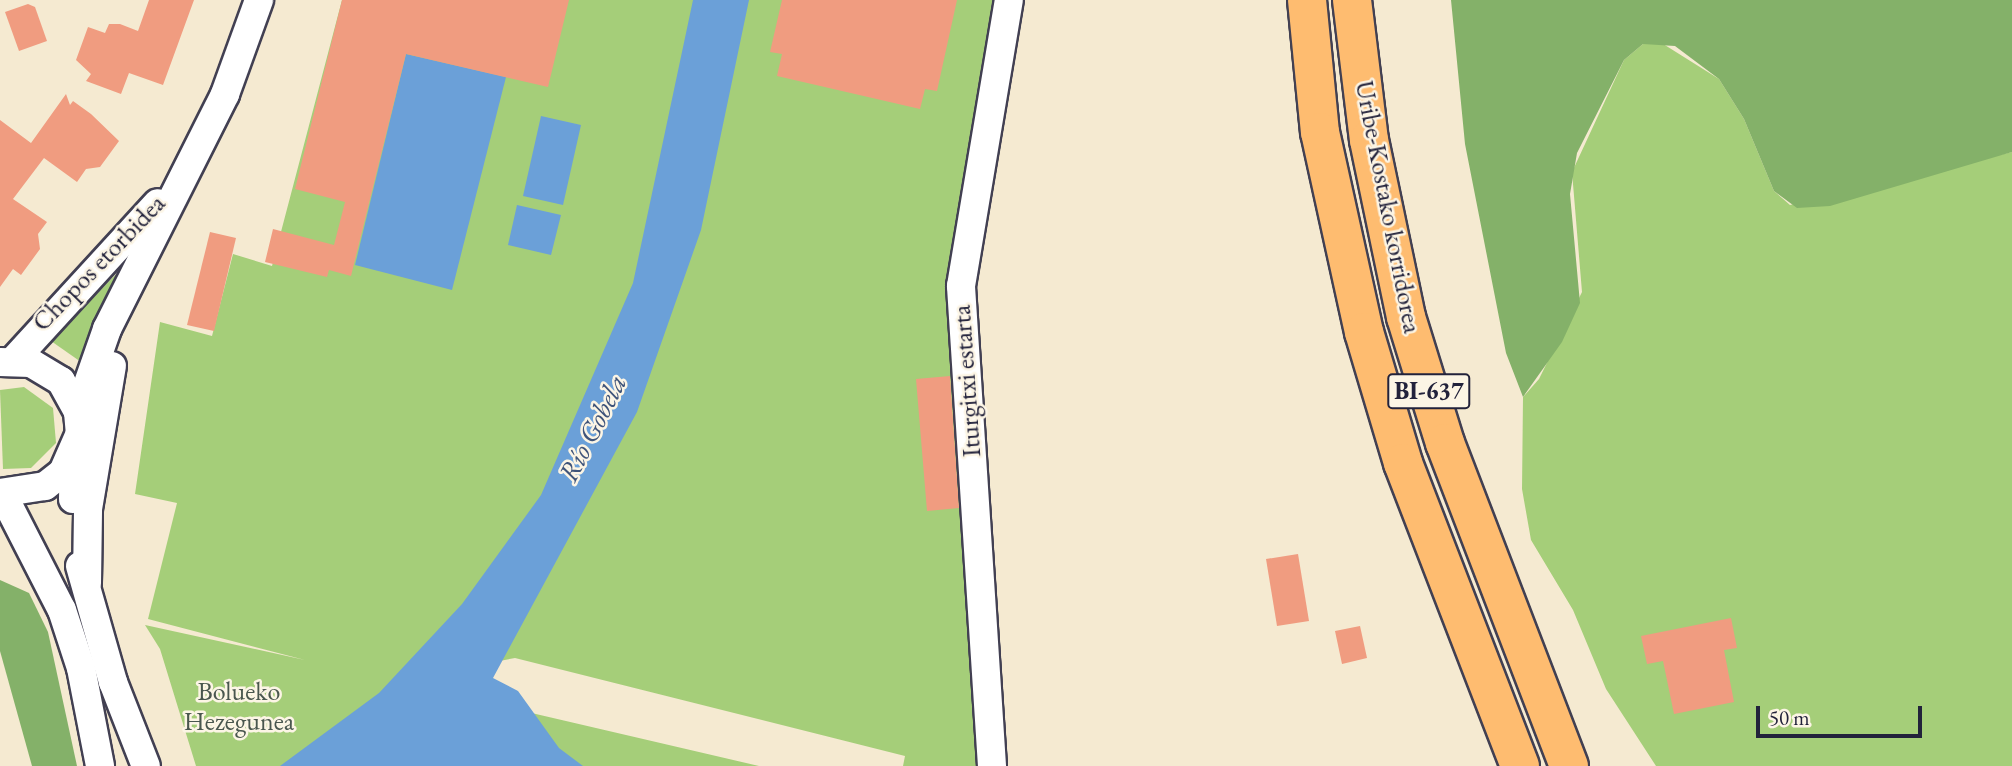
<!DOCTYPE html>
<html>
<head>
<meta charset="utf-8">
<style>
  body { margin:0 }
  #map { position:relative; width:2012px; height:766px; overflow:hidden; background:#f5ead1; font-family:"EB Garamond",serif }
  div>[style] { position:absolute }
  .green>* { inset:0; background:#a5ce79 }
  .forest>* { inset:0; background:#84b169 }
  .water>* { inset:0; background:#6ba0d8 }
  .building>* { inset:0; background:#f09c80 }
  .roads { filter:drop-shadow(2px 0 #424052) drop-shadow(-2px 0 #424052) drop-shadow(0 2px #424052) drop-shadow(0 -2px #424052) }
  .minor>* { height:28px; margin:-14px; padding:0 14px; transform-origin:14px; border-radius:14px; background:#fff }
  .highway>* { height:38px; margin:-19px; padding:0 19px; transform-origin:19px; border-radius:19px; background:#febc70 }
  span { translate:-50% -50%; white-space:nowrap; text-align:center; line-height:1.15; -webkit-text-stroke:5px #fcf5e5; paint-order:stroke }
  .shield-label span { padding:2px 5px; background:#fcf5e5; border:2px solid; border-radius:5px; -webkit-text-stroke-width:0 }
  .shield-label { font-size:24px; color:#22223b; font-weight:700 }
  .street-label { font-size:26px; color:#22223b }
  .park-label { font-size:26px; color:#49564e }
  .water-label { font-size:28px; color:#3f547a; font-style:italic }
  .scale { position:absolute; left:1756px; top:706px; width:166px; height:32px; box-sizing:border-box; border:4px solid #22223b; border-top:0; padding-left:9px; font-size:21px; line-height:24px; white-space:nowrap; color:#22223b; -webkit-text-stroke:5px #fcf5e5; paint-order:stroke }
</style>
</head>
<body>
<div id="map">
  <div class="green">
    <div style="clip-path:polygon(342px 0,1001px 0,957px 242px,980px 766px,903px 766px,905px 756px,515px 658px,394px 681px,759px 766px,196px 766px,160px 649px,145px 625px,305px 660px,148px 619px,177px 503px,135px 494px,160px 322px,212px 336px,233px 254px,272px 266px)"></div>
    <div style="clip-path:polygon(1660px 42px,1719px 79px,1744px 119px,1774px 191px,1790px 205px,2012px 152px,2012px 766px,1656px 766px,1606px 689px,1573px 610px,1531px 540px,1522px 489px,1523px 397px,1539px 379px,1582px 292px,1572px 172px,1624px 60px,1643px 44px)"></div>
    <div style="clip-path:polygon(124px 266px,81px 362px,51px 341px)"></div>
    <div style="clip-path:polygon(24px 387px,53px 408px,56px 443px,31px 468px,3px 469px,0 390px)"></div>
  </div>
  <div class="forest">
    <div style="clip-path:polygon(1451px 0,2012px 0,2012px 152px,1830px 206px,1797px 208px,1774px 191px,1744px 119px,1719px 79px,1675px 46px,1643px 44px,1624px 60px,1577px 153px,1570px 194px,1580px 303px,1562px 342px,1523px 397px,1506px 353px,1465px 144px)"></div>
    <div style="clip-path:polygon(0 580px,29px 593px,48px 632px,77px 766px,32px 766px,0 651px)"></div>
  </div>
  <div class="water">
    <div style="clip-path:polygon(693px 0,749px 0,701px 230px,637px 412px,493px 678px,518px 691px,559px 748px,583px 766px,280px 766px,379px 693px,462px 604px,541px 495px,633px 283px)"></div>
    <div style="clip-path:polygon(406px 54px,506px 77px,452px 290px,355px 265px)"></div>
    <div style="clip-path:polygon(541px 116px,581px 125px,563px 205px,523px 196px)"></div>
    <div style="clip-path:polygon(517px 205px,561px 215px,551px 255px,508px 245px)"></div>
  </div>
  <div class="building">
    <div style="clip-path:polygon(149px 0,194px 0,163px 85px,129px 73px,121px 94px,86px 81px,91px 74px,76px 60px,88px 27px,105px 33px,109px 24px,120px 24px,138px 31px)"></div>
    <div style="clip-path:polygon(342px 0,569px 0,548px 87px,406px 54px,351px 276px,329px 270px,327px 277px,265px 262px,273px 229px,334px 245px,345px 202px,295px 189px)"></div>
    <div style="clip-path:polygon(782px 0,957px 0,937px 91px,925px 89px,920px 109px,777px 76px,782px 54px,770px 52px)"></div>
    <div style="clip-path:polygon(28px 4px,35px 7px,47px 41px,19px 51px,5px 12px)"></div>
    <div style="clip-path:polygon(66px 94px,70px 105px,73px 101px,91px 114px,119px 141px,100px 167px,86px 169px,77px 182px,44px 158px,13px 199px,47px 222px,38px 234px,40px 249px,21px 275px,13px 269px,0 287px,0 120px,31px 143px)"></div>
    <div style="clip-path:polygon(210px 232px,236px 238px,214px 331px,187px 325px)"></div>
    <div style="clip-path:polygon(950px 376px,959px 508px,927px 511px,916px 379px)"></div>
    <div style="clip-path:polygon(1298px 554px,1309px 621px,1277px 626px,1266px 559px)"></div>
    <div style="clip-path:polygon(1731px 618px,1737px 648px,1724px 650px,1734px 702px,1674px 714px,1663px 661px,1647px 664px,1641px 636px)"></div>
    <div style="clip-path:polygon(1360px 626px,1367px 658px,1342px 664px,1335px 631px)"></div>
  </div>
  <div class="roads">
    <div class="minor">
      <div style="left:13px;top:361px;width:214px;rotate:-47.5deg"></div>
      <div style="left:0;top:362px;width:31px;rotate:2deg"></div>
      <div style="left:31px;top:363px;width:35px;rotate:31deg"></div>
      <div style="left:61px;top:381px;width:35px;rotate:61deg"></div>
      <div style="left:78px;top:412px;width:21px;rotate:85deg"></div>
      <div style="left:80px;top:433px;width:43px;rotate:113.6deg"></div>
      <div style="left:63px;top:472px;width:23px;rotate:142deg"></div>
      <div style="left:45px;top:486px;width:46px;rotate:171.2deg"></div>
      <div style="left:78px;top:412px;width:88px;rotate:-70.7deg"></div>
      <div style="left:107px;top:329px;width:263px;rotate:-63.3deg"></div>
      <div style="left:225px;top:94px;width:100px;rotate:-70.1deg"></div>
      <div style="left:2px;top:493px;width:131px;rotate:62.9deg"></div>
      <div style="left:62px;top:610px;width:61px;rotate:71.9deg"></div>
      <div style="left:81px;top:668px;width:100px;rotate:79deg"></div>
      <div style="left:73px;top:499px;width:46px;rotate:-88.8deg"></div>
      <div style="left:80px;top:566px;width:121px;rotate:74.1deg"></div>
      <div style="left:113px;top:682px;width:90px;rotate:68.6deg"></div>
      <div style="left:87px;top:583px;width:74px;rotate:-89.2deg"></div>
      <div style="left:88px;top:509px;width:145px;rotate:-80.5deg"></div>
      <div style="left:992px;top:766px;width:481px;rotate:-93.7deg"></div>
      <div style="left:961px;top:286px;width:290px;rotate:-80.5deg"></div>
    </div>
    <div class="highway">
      <div style="left:1307px;top:0;width:133px;rotate:84.4deg"></div>
      <div style="left:1320px;top:132px;width:205px;rotate:77.6deg"></div>
      <div style="left:1364px;top:332px;width:137px;rotate:73.4deg"></div>
      <div style="left:1403px;top:463px;width:325px;rotate:68.9deg"></div>
      <div style="left:1352px;top:0;width:141px;rotate:83.1deg"></div>
      <div style="left:1369px;top:140px;width:181px;rotate:78.2deg"></div>
      <div style="left:1406px;top:317px;width:132px;rotate:72.8deg"></div>
      <div style="left:1445px;top:443px;width:346px;rotate:69deg"></div>
    </div>
  </div>
  <div class="shield-label">
    <span style="left:1429px;top:391px">BI-637</span>
  </div>
  <div class="street-label">
    <span style="left:1388px;top:207px;rotate:79deg">Uribe-Kostako korridorea</span>
    <span style="left:99px;top:263px;rotate:-46deg">Chopos etorbidea</span>
    <span style="left:967px;top:381px;rotate:-94deg">Iturgitxi estarta</span>
  </div>
  <div class="park-label">
    <span style="left:239px;top:707px">Bolueko<br>Hezegunea</span>
  </div>
  <div class="water-label">
    <span style="left:592px;top:428px;rotate:-63deg">Río Gobela</span>
  </div>
  <div class="scale">50 m</div>
</div>
</body>
</html>
